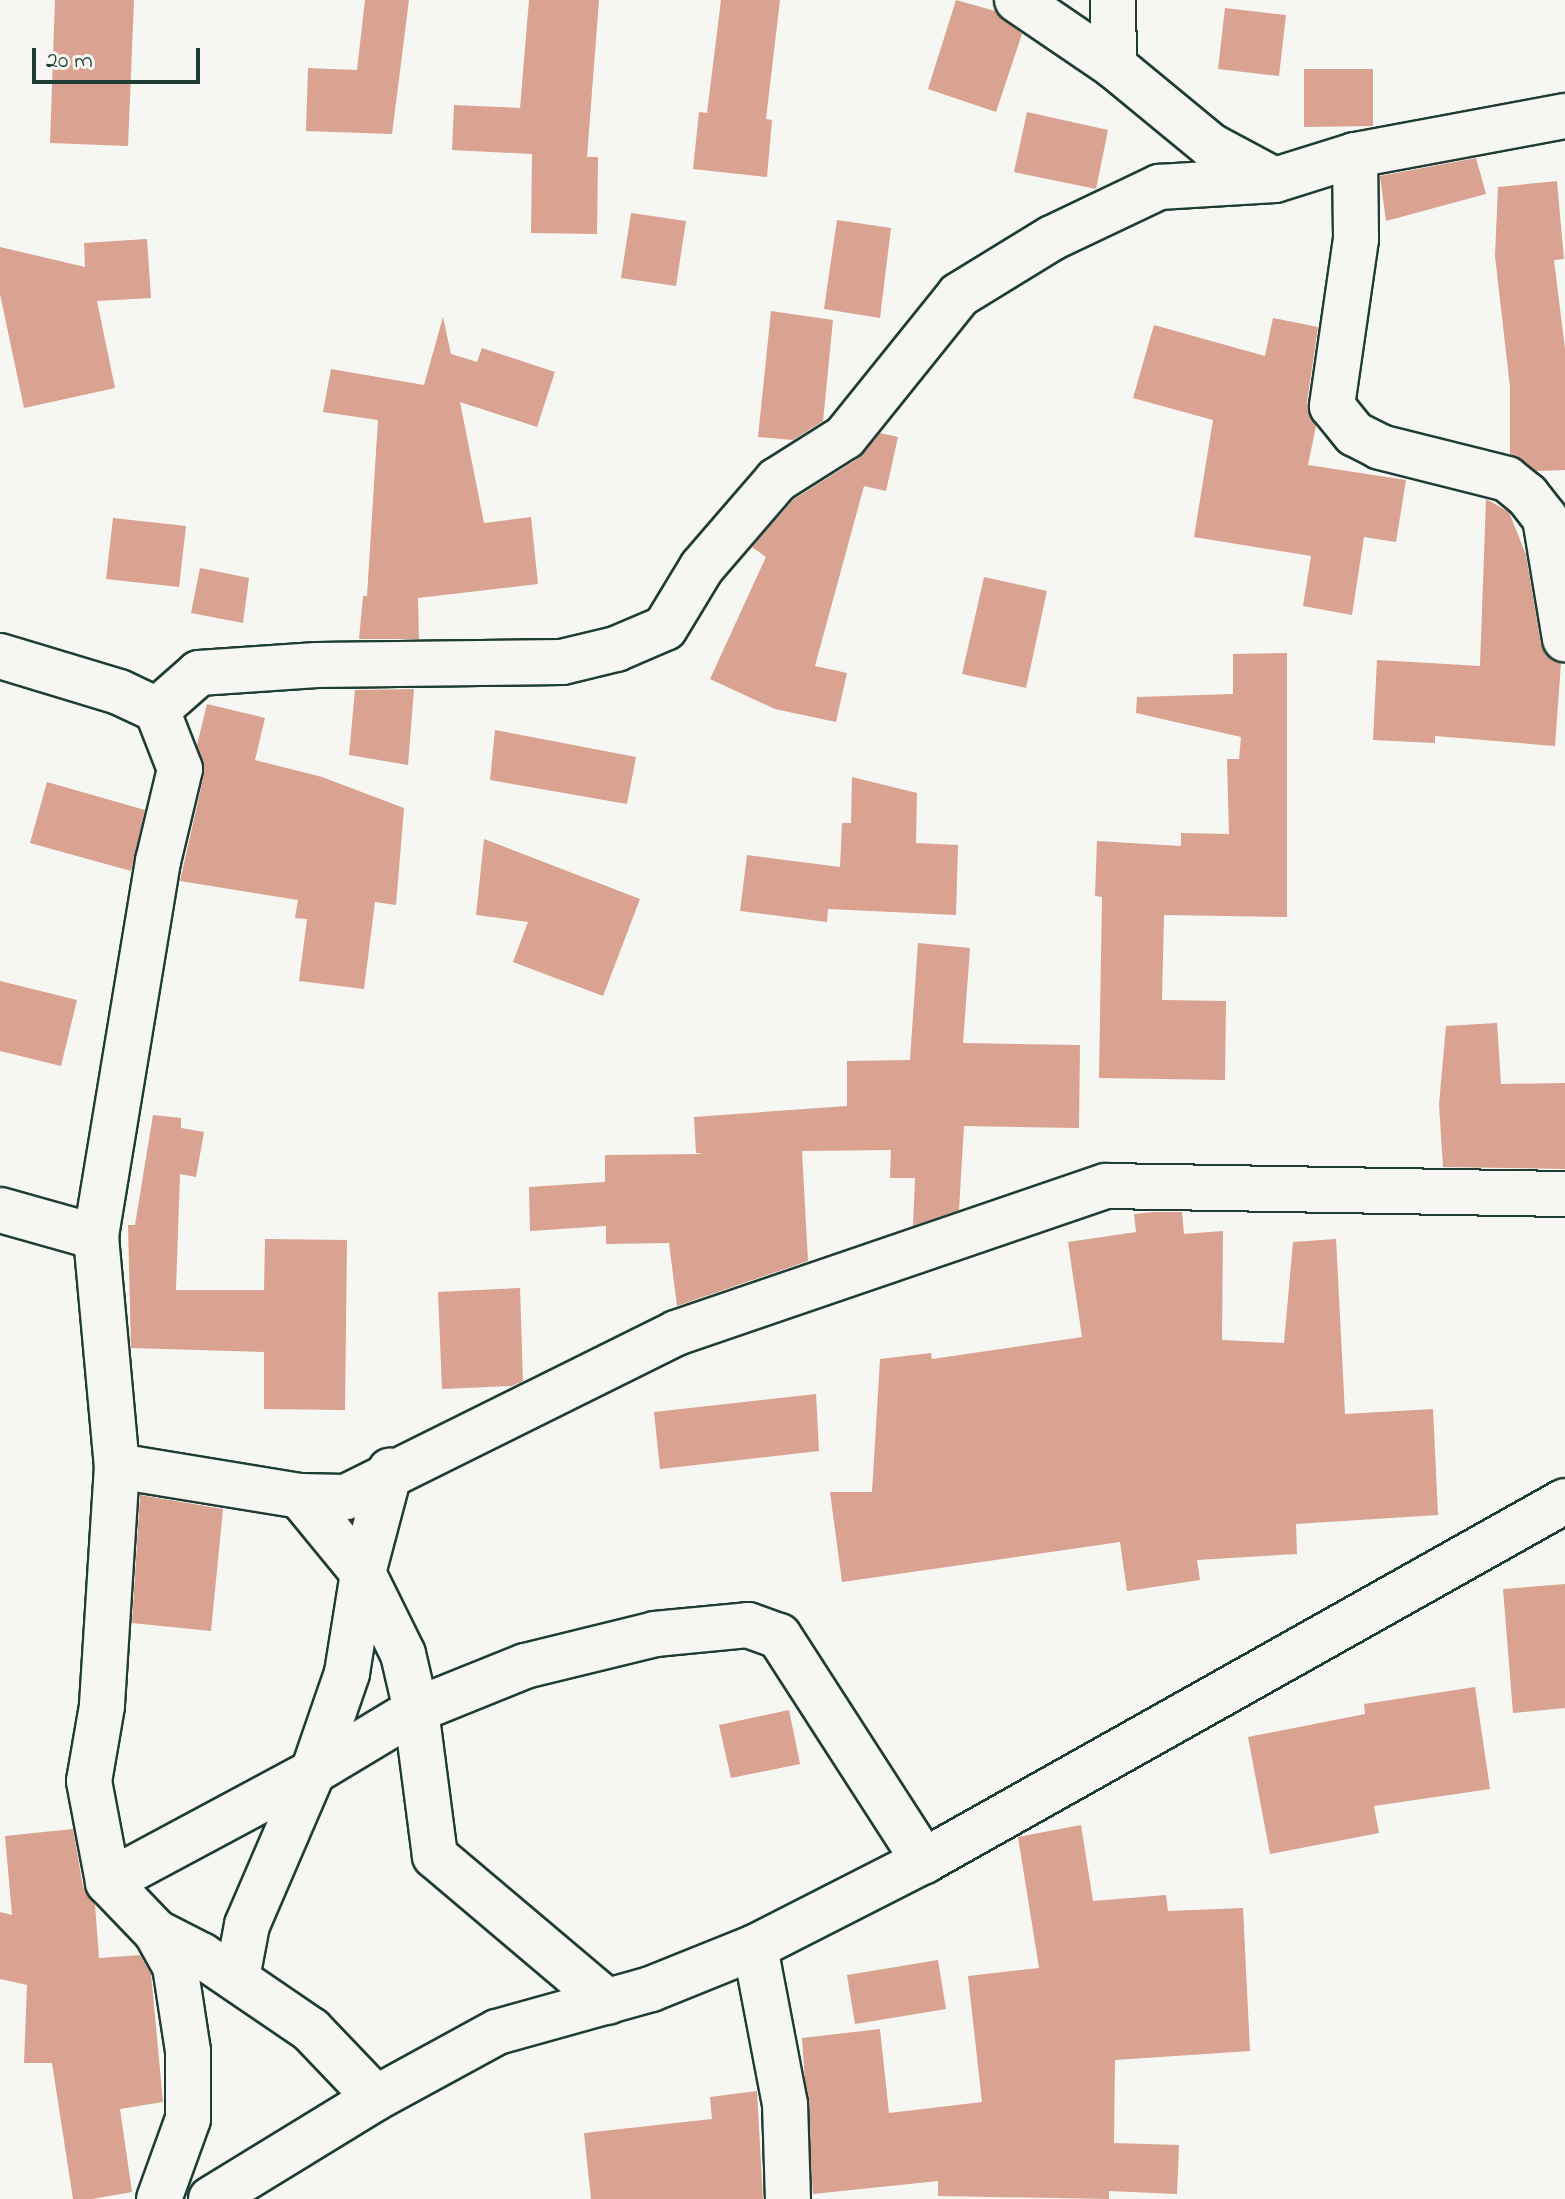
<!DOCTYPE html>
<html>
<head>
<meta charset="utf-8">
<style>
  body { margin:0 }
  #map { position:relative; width:1565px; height:2199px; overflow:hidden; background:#f6f6f2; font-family:"Indie Flower",sans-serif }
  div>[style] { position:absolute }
  .building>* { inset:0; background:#d9a291 }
  .roads { filter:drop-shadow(2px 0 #1f3d34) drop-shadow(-2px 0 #1f3d34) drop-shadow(0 2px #1f3d34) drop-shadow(0 -2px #1f3d34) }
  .street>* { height:44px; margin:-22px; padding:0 22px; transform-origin:22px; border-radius:22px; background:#f6f6f2 }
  span { translate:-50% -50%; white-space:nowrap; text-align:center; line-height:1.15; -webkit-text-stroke:6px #f6f6f2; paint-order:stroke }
  .scale { position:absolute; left:32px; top:48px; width:168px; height:36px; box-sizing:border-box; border:4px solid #1f3d34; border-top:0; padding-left:10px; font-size:24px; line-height:28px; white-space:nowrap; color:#1f3d34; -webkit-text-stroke:6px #f6f6f2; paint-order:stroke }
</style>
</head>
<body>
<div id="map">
  <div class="building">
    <div style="clip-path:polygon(55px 0,134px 0,128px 146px,50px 143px)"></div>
    <div style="clip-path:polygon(365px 0,409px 0,392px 134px,306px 131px,308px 68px,357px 70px)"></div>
    <div style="clip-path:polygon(529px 0,599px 0,587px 157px,598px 157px,597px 234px,531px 233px,532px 154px,452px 150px,454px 105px,520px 108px)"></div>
    <div style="clip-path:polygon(721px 0,780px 0,766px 119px,772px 120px,767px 177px,693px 169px,699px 112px,707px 113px)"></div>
    <div style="clip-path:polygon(956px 0,995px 11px,1022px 34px,996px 112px,928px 89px)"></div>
    <div style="clip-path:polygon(1225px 8px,1286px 15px,1279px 76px,1218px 69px)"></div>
    <div style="clip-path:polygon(1304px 69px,1373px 69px,1373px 126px,1304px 127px)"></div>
    <div style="clip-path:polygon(1027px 112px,1108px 130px,1096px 189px,1014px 172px)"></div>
    <div style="clip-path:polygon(1476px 158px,1486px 194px,1386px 221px,1380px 176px)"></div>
    <div style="clip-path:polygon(1557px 181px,1564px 259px,1554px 260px,1565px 349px,1565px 470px,1536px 471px,1510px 454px,1510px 387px,1495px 256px,1498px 187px)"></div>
    <div style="clip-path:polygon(631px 213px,686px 221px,676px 286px,621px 278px)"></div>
    <div style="clip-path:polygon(837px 220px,891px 228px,880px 318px,824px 309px)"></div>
    <div style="clip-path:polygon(147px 239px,151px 298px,97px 301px,115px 388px,24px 408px,0 294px,0 247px,85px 267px,84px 243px)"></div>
    <div style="clip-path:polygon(771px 311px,833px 320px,823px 421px,793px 440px,758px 437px)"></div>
    <div style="clip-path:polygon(443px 317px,451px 354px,477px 362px,482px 348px,555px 372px,537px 427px,460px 402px,484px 523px,531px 517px,538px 584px,418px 598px,419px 639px,359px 639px,363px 596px,367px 596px,378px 420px,323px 412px,331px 369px,424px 385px)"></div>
    <div style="clip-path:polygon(1273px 318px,1318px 327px,1307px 402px,1316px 426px,1308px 465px,1406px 480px,1396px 542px,1364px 537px,1352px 615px,1303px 606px,1311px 556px,1194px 537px,1213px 420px,1133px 398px,1154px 325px,1265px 356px)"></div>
    <div style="clip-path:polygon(880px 433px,898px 437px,886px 491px,864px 486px,815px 666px,847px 673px,836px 722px,775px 709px,710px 679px,766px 557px,752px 547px,794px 499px,859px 458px)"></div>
    <div style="clip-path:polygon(1486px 499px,1509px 512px,1526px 555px,1541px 644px,1546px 655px,1561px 663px,1555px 746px,1435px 736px,1435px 743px,1373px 740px,1377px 660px,1480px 666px)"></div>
    <div style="clip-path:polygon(113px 518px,186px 526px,179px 587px,106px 579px)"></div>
    <div style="clip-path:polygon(200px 568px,249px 578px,243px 623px,191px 613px)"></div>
    <div style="clip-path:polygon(984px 577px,1047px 591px,1026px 688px,962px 674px)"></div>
    <div style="clip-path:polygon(1287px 653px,1287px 917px,1164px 915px,1162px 1000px,1226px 1001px,1225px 1080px,1099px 1078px,1102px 897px,1095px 896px,1097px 841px,1181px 846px,1181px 833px,1229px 834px,1227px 759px,1239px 759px,1241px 737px,1136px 713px,1137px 697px,1233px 694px,1233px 654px)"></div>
    <div style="clip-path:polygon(414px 689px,408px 765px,349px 755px,355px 690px)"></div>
    <div style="clip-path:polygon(207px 704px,265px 718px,255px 760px,322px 777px,404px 808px,396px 905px,375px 902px,364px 989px,299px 981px,307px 919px,295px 918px,298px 900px,180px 881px,204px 775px,197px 745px)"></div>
    <div style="clip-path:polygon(495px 730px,636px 757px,627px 804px,490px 780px)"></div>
    <div style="clip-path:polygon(852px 777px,917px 793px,916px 843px,958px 845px,956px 915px,828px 909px,827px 922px,740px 911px,747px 855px,840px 867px,842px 823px,851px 823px)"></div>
    <div style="clip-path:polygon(47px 782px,145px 810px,131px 871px,30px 843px)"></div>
    <div style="clip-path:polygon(484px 839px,640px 899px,603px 996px,513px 962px,528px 922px,476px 915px)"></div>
    <div style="clip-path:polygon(918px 943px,970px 948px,963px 1043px,1080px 1045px,1079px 1128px,964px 1126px,959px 1210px,913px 1226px,915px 1178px,890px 1178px,891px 1150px,802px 1151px,808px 1261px,677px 1306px,669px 1243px,606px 1244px,606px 1226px,530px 1231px,529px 1187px,605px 1182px,605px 1155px,704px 1154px,696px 1153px,694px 1117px,847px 1106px,847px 1061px,910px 1060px)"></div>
    <div style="clip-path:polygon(0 981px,77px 1000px,61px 1066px,0 1051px)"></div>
    <div style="clip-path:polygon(1497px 1023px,1501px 1084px,1565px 1083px,1565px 1169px,1443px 1167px,1439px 1104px,1446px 1026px)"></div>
    <div style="clip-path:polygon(153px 1115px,181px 1118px,181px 1128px,204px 1132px,196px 1177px,180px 1174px,176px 1290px,264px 1290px,265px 1239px,347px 1240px,345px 1410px,264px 1409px,264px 1352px,131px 1348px,128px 1225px,135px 1225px)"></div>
    <div style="clip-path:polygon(1154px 1212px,1182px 1212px,1184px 1234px,1223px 1231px,1222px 1340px,1284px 1343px,1293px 1242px,1336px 1239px,1345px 1414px,1433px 1409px,1438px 1515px,1296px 1524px,1297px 1554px,1197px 1560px,1200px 1580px,1127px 1591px,1120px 1542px,842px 1582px,830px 1492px,872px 1492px,880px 1359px,931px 1353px,932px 1359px,1082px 1337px,1068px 1242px,1136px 1232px,1134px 1214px)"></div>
    <div style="clip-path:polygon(520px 1288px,523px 1381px,512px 1386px,442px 1389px,438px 1292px)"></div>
    <div style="clip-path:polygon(816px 1394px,819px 1451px,660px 1469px,654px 1412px)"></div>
    <div style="clip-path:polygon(140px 1495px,223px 1509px,211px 1631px,132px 1623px)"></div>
    <div style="clip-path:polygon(1565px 1584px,1565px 1708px,1513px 1713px,1503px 1589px)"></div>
    <div style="clip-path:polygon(1475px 1687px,1490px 1789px,1374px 1806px,1379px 1833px,1270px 1854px,1248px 1737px,1365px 1714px,1364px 1704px)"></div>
    <div style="clip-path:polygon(789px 1710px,800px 1764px,731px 1778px,719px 1725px)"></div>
    <div style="clip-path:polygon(1081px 1825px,1093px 1901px,1166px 1895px,1168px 1911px,1243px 1908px,1250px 2051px,1115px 2060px,1114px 2143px,1179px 2145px,1177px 2194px,1109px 2191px,1109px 2199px,938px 2196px,938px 2181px,813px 2194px,802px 2038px,880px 2029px,889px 2113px,982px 2102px,968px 1976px,1039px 1968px,1018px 1837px)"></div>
    <div style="clip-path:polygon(73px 1829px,83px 1887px,95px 1904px,99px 1958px,140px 1955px,151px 1974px,163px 2102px,120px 2109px,132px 2192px,92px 2199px,73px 2199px,52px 2063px,24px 2063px,27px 1985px,0 1979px,0 1912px,12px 1915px,5px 1836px)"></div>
    <div style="clip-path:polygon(938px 1960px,946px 2009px,855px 2024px,847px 1975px)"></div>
    <div style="clip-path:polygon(757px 2091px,763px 2199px,591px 2199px,584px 2133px,712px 2119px,710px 2097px)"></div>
  </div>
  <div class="roads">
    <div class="street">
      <div style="left:1017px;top:0;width:117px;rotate:34.2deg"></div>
      <div style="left:1114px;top:66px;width:126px;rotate:39.5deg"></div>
      <div style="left:1211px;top:146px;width:72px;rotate:28deg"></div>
      <div style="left:1275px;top:180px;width:84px;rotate:-17.4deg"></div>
      <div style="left:1355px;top:155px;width:214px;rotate:-10.5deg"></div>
      <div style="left:1113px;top:0;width:66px;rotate:89.1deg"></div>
      <div style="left:1355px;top:155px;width:84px;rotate:89.3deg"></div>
      <div style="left:1356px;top:239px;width:169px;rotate:98.2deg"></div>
      <div style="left:1332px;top:406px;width:36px;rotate:51deg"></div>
      <div style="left:1355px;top:434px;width:28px;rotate:27deg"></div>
      <div style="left:1380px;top:447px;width:131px;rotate:14.1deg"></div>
      <div style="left:1507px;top:479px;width:26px;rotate:39deg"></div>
      <div style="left:1527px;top:495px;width:29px;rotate:52deg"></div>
      <div style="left:1545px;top:518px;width:123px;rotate:80.6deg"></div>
      <div style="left:0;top:656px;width:124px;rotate:16.8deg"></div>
      <div style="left:119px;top:692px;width:42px;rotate:25.3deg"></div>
      <div style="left:157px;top:710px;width:63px;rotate:68.7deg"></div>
      <div style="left:180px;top:769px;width:95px;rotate:103.4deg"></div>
      <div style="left:158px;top:861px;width:381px;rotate:99.4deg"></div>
      <div style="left:96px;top:1237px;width:230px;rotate:84.8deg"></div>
      <div style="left:117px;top:1466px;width:240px;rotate:93.6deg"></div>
      <div style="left:102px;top:1706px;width:76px;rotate:99.8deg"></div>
      <div style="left:89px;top:1781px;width:103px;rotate:79.3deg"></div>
      <div style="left:108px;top:1882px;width:69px;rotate:46.2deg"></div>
      <div style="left:156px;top:1932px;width:39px;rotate:61deg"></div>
      <div style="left:175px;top:1966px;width:86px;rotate:81.3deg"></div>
      <div style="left:188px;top:2051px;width:68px;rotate:90deg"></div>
      <div style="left:188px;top:2119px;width:85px;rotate:109.9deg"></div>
      <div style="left:157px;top:710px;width:56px;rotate:-41.4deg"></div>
      <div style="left:199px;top:673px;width:118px;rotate:-3.9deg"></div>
      <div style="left:317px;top:665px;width:245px;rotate:-0.7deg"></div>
      <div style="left:562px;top:662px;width:56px;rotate:-13.5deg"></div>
      <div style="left:616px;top:649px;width:53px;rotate:-23.2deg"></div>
      <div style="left:665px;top:628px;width:71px;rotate:-58.8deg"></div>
      <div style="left:702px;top:567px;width:115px;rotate:-49.2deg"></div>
      <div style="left:777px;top:480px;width:80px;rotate:-32.3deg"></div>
      <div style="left:845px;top:437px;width:182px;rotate:-51.2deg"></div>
      <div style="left:959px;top:295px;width:109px;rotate:-31.5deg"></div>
      <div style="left:1052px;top:238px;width:119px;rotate:-25.5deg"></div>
      <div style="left:1159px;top:187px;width:116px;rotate:-3.5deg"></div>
      <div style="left:0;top:1210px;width:100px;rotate:15.7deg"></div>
      <div style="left:117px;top:1466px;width:185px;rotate:9.3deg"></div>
      <div style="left:300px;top:1496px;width:46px;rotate:1.2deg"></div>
      <div style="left:346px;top:1497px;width:369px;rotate:-26.4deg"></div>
      <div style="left:676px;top:1333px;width:454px;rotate:-18.9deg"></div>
      <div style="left:1106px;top:1186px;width:459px;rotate:1deg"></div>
      <div style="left:300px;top:1496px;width:99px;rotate:50.7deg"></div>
      <div style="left:363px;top:1573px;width:90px;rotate:63.7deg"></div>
      <div style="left:403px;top:1654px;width:57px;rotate:76.9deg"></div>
      <div style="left:416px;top:1710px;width:147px;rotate:82.6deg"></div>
      <div style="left:435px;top:1856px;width:226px;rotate:40.2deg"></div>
      <div style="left:108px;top:1882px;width:233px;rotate:-28.2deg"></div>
      <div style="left:313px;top:1772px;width:120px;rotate:-31deg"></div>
      <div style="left:416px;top:1710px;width:118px;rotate:-22deg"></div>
      <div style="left:525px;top:1666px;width:134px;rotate:-13.8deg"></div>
      <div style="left:655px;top:1634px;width:93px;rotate:-5.5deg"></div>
      <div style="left:748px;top:1625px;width:33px;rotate:20deg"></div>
      <div style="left:779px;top:1636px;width:268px;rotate:57.2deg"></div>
      <div style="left:156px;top:1932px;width:51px;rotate:27.1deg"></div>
      <div style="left:201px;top:1955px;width:133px;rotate:34.3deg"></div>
      <div style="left:311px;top:2030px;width:94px;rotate:46.3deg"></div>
      <div style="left:755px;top:1947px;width:160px;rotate:79.2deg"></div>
      <div style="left:785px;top:2104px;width:95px;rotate:88.2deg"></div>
      <div style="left:237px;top:1978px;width:54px;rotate:-79.3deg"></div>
      <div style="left:247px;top:1925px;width:167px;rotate:-66.7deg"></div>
      <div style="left:313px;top:1772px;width:105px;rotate:-71deg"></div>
      <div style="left:347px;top:1673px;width:101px;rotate:-80.9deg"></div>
      <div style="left:363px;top:1573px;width:106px;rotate:-75.2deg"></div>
      <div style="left:211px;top:2199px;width:193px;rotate:-31.5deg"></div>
      <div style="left:376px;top:2098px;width:138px;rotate:-28.6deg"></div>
      <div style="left:497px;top:2032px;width:160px;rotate:-15.6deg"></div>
      <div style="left:651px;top:1989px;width:112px;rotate:-22deg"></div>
      <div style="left:755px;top:1947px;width:190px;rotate:-27deg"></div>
      <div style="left:924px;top:1861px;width:735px;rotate:-29.32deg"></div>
    </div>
  </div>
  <div class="scale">20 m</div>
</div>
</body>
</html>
